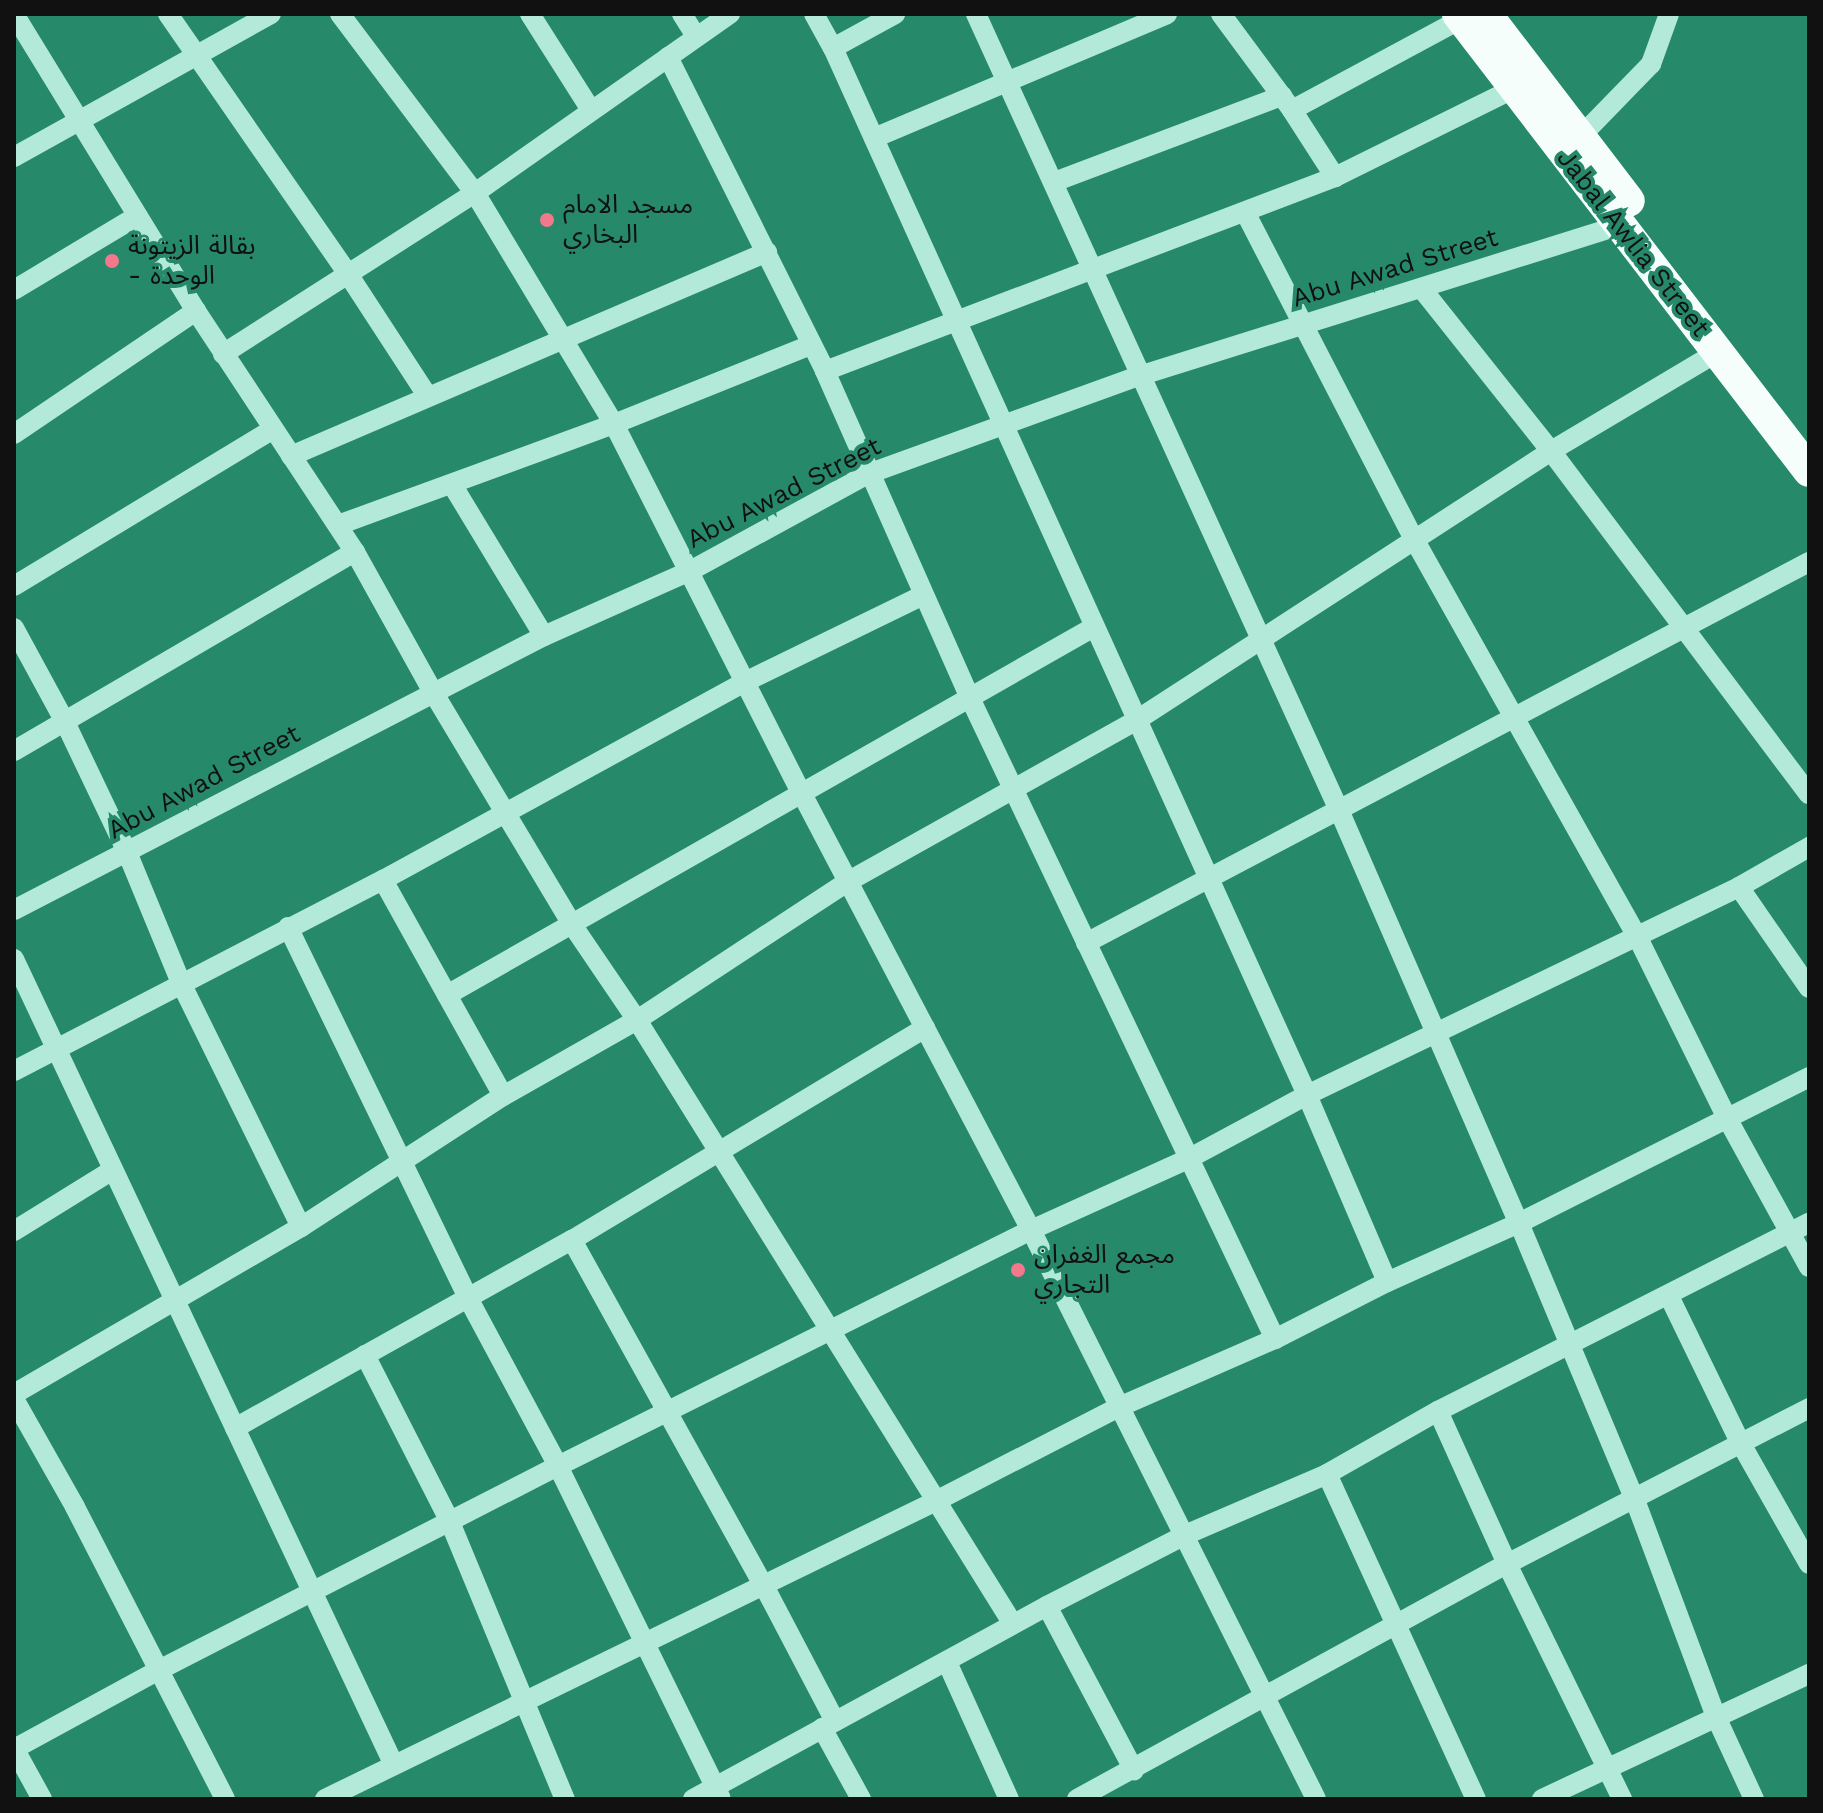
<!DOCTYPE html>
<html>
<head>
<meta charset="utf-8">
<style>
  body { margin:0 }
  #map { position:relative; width:1823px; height:1813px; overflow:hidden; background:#26896a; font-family:"Work Sans","Noto Sans Arabic",sans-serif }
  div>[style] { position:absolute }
  .minor>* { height:20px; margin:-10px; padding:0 10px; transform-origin:10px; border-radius:10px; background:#b3e9d8 }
  .primary>* { height:32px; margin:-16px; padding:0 16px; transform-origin:16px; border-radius:16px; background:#f6fefc }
  .dots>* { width:22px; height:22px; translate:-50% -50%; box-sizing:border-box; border:4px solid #26896a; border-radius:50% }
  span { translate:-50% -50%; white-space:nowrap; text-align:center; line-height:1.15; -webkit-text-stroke:8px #26896a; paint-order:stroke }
  .poi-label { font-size:26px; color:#111 }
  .left { translate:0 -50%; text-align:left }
  .street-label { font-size:26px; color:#111 }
  .frame { position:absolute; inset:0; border:16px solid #111; pointer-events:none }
</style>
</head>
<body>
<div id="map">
  <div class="minor">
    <div style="left:14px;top:14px;width:348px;rotate:58.5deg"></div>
    <div style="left:196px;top:311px;width:289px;rotate:56.6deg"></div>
    <div style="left:355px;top:552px;width:160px;rotate:60.9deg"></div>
    <div style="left:433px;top:692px;width:269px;rotate:59.1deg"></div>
    <div style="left:571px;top:923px;width:117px;rotate:55.8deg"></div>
    <div style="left:637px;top:1020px;width:711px;rotate:58.1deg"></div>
    <div style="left:168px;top:14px;width:316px;rotate:55.3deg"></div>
    <div style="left:348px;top:274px;width:145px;rotate:56.9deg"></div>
    <div style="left:340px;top:14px;width:224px;rotate:53deg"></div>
    <div style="left:475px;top:193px;width:270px;rotate:59deg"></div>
    <div style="left:614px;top:424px;width:413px;rotate:63.1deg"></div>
    <div style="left:801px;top:792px;width:495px;rotate:62.3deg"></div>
    <div style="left:1031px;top:1230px;width:636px;rotate:63.39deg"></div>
    <div style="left:530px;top:14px;width:114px;rotate:57.6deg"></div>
    <div style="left:682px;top:14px;width:26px;rotate:58deg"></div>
    <div style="left:814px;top:14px;width:39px;rotate:61deg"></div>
    <div style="left:833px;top:48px;width:1149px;rotate:65.64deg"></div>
    <div style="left:1307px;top:1095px;width:203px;rotate:66.8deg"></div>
    <div style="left:976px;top:14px;width:875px;rotate:65.49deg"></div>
    <div style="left:1339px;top:810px;width:451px;rotate:66.5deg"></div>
    <div style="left:1519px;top:1223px;width:300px;rotate:67.3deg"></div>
    <div style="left:1635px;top:1500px;width:234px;rotate:69.5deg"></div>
    <div style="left:1717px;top:1719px;width:88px;rotate:65.2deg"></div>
    <div style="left:1221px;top:14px;width:119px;rotate:53.5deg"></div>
    <div style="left:1292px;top:110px;width:80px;rotate:57.3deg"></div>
    <div style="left:833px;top:48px;width:71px;rotate:-28.7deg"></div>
    <div style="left:668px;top:57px;width:351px;rotate:63.4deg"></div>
    <div style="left:825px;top:371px;width:358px;rotate:66.1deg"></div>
    <div style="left:970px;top:698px;width:710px;rotate:64.55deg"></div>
    <div style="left:1292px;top:110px;width:192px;rotate:-28.3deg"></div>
    <div style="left:1580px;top:137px;width:102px;rotate:-45.8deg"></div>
    <div style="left:1651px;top:64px;width:53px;rotate:-70.2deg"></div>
    <div style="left:874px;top:138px;width:318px;rotate:-22.9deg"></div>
    <div style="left:14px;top:157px;width:294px;rotate:-29.1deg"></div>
    <div style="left:1054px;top:182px;width:244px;rotate:-20.7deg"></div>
    <div style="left:1245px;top:212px;width:368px;rotate:62.7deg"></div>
    <div style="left:1414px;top:539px;width:453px;rotate:60.7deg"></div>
    <div style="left:1636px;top:934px;width:205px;rotate:63.7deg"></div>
    <div style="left:1727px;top:1118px;width:170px;rotate:61.2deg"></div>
    <div style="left:1422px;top:289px;width:207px;rotate:51.5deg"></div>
    <div style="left:1551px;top:451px;width:429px;rotate:53.1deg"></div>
    <div style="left:14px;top:290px;width:144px;rotate:-31deg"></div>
    <div style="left:223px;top:354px;width:299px;rotate:-32.6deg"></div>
    <div style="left:475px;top:193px;width:312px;rotate:-35.1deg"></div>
    <div style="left:825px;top:371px;width:546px;rotate:-20.83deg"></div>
    <div style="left:1335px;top:177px;width:199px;rotate:-26.3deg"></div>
    <div style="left:14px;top:434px;width:220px;rotate:-34.1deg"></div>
    <div style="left:291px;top:456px;width:518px;rotate:-23.2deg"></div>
    <div style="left:453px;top:486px;width:175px;rotate:58.8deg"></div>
    <div style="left:338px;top:525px;width:294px;rotate:-20.1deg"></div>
    <div style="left:614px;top:424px;width:212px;rotate:-21.9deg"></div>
    <div style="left:14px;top:586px;width:301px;rotate:-31.2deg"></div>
    <div style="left:14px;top:628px;width:107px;rotate:61.5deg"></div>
    <div style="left:65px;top:722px;width:144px;rotate:64.5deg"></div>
    <div style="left:127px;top:852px;width:142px;rotate:67.6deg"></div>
    <div style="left:181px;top:983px;width:272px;rotate:63.8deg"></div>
    <div style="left:14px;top:751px;width:395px;rotate:-30.3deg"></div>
    <div style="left:383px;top:880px;width:247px;rotate:60.9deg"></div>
    <div style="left:1739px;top:887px;width:123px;rotate:55.3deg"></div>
    <div style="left:14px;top:910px;width:597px;rotate:-27.34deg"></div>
    <div style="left:544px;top:636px;width:160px;rotate:-24deg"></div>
    <div style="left:690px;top:571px;width:203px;rotate:-28.6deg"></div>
    <div style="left:868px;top:474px;width:288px;rotate:-19.9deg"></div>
    <div style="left:1139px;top:376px;width:505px;rotate:-17.39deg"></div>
    <div style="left:288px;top:927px;width:412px;rotate:64.1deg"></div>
    <div style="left:468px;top:1298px;width:191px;rotate:61.8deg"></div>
    <div style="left:558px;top:1466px;width:369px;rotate:63.9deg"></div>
    <div style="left:1086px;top:943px;width:817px;rotate:-27.79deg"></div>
    <div style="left:14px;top:959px;width:891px;rotate:64.76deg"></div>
    <div style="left:447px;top:995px;width:744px;rotate:-29.63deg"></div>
    <div style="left:14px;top:1071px;width:416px;rotate:-27.4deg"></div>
    <div style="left:383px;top:880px;width:413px;rotate:-28.7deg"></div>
    <div style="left:745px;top:682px;width:198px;rotate:-26deg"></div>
    <div style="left:14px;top:1231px;width:114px;rotate:-31.7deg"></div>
    <div style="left:572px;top:1240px;width:393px;rotate:61deg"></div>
    <div style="left:763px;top:1584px;width:155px;rotate:62.3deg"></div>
    <div style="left:1669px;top:1296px;width:162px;rotate:64.1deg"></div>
    <div style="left:1740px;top:1442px;width:140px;rotate:60.5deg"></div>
    <div style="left:365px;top:1355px;width:187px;rotate:63deg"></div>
    <div style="left:450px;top:1522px;width:300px;rotate:67.5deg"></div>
    <div style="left:14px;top:1394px;width:332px;rotate:-30.2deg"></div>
    <div style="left:301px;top:1227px;width:241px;rotate:-33deg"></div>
    <div style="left:503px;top:1096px;width:154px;rotate:-29.6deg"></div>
    <div style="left:637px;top:1020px;width:254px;rotate:-33.3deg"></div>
    <div style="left:849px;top:881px;width:330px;rotate:-29.2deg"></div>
    <div style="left:1137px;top:720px;width:494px;rotate:-33deg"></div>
    <div style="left:1551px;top:451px;width:194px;rotate:-30.7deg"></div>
    <div style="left:14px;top:1399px;width:124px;rotate:60.5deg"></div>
    <div style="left:75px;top:1507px;width:328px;rotate:62.8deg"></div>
    <div style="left:1438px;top:1411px;width:168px;rotate:65.7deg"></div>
    <div style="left:1507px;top:1564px;width:262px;rotate:63.9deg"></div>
    <div style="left:235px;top:1428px;width:386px;rotate:-29.2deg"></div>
    <div style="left:572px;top:1240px;width:412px;rotate:-31deg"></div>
    <div style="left:1327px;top:1474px;width:358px;rotate:65.4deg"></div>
    <div style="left:1047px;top:1606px;width:186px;rotate:62.1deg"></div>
    <div style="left:947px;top:1662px;width:150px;rotate:65.7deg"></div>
    <div style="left:822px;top:1728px;width:81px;rotate:61.2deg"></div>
    <div style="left:14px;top:1748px;width:58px;rotate:61.2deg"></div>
    <div style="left:14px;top:1749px;width:165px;rotate:-28.6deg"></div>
    <div style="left:159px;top:1670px;width:448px;rotate:-27.1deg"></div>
    <div style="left:558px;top:1466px;width:529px;rotate:-26.52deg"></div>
    <div style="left:1031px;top:1230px;width:172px;rotate:-24.3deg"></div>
    <div style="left:1188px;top:1159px;width:135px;rotate:-28.3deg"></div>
    <div style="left:1307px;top:1095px;width:479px;rotate:-25.7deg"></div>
    <div style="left:1739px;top:887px;width:81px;rotate:-29.7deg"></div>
    <div style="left:325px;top:1799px;width:680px;rotate:-26deg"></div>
    <div style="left:936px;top:1501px;width:206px;rotate:-27.2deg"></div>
    <div style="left:1119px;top:1407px;width:170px;rotate:-23.6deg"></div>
    <div style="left:1275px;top:1339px;width:126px;rotate:-27deg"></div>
    <div style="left:1387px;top:1282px;width:145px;rotate:-24.1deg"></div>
    <div style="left:1519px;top:1223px;width:325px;rotate:-26.7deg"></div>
    <div style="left:693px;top:1799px;width:403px;rotate:-28.6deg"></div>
    <div style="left:1047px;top:1606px;width:155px;rotate:-27.2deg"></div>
    <div style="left:1185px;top:1535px;width:155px;rotate:-23.2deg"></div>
    <div style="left:1327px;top:1474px;width:128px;rotate:-29.6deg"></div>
    <div style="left:1438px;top:1411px;width:416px;rotate:-26.9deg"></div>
    <div style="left:1077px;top:1799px;width:490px;rotate:-28.7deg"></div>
    <div style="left:1507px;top:1564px;width:340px;rotate:-27.3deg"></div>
    <div style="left:1542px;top:1799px;width:295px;rotate:-25.1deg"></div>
  </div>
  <div class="primary">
    <div style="left:1458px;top:14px;width:576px;rotate:52.47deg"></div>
    <div style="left:1486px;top:14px;width:235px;rotate:52.6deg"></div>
  </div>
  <div class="dots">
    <div style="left:547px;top:220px;background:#f2788c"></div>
    <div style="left:112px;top:261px;background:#f2788c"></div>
    <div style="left:1018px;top:1270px;background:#f2788c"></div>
  </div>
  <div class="poi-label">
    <span class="left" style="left:563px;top:220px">مسجد الامام<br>البخاري</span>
    <span class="left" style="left:128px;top:261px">بقالة الزيتونة<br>- الوحدة</span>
    <span class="left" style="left:1034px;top:1270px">مجمع الغفران<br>التجاري</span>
  </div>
  <div class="street-label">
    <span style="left:1633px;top:243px;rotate:52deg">Jabal Awlia Street</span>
    <span style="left:1395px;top:268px;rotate:-17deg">Abu Awad Street</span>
    <span style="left:784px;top:493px;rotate:-27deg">Abu Awad Street</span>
    <span style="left:204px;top:782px;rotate:-28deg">Abu Awad Street</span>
  </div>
  <div class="frame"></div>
</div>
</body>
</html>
